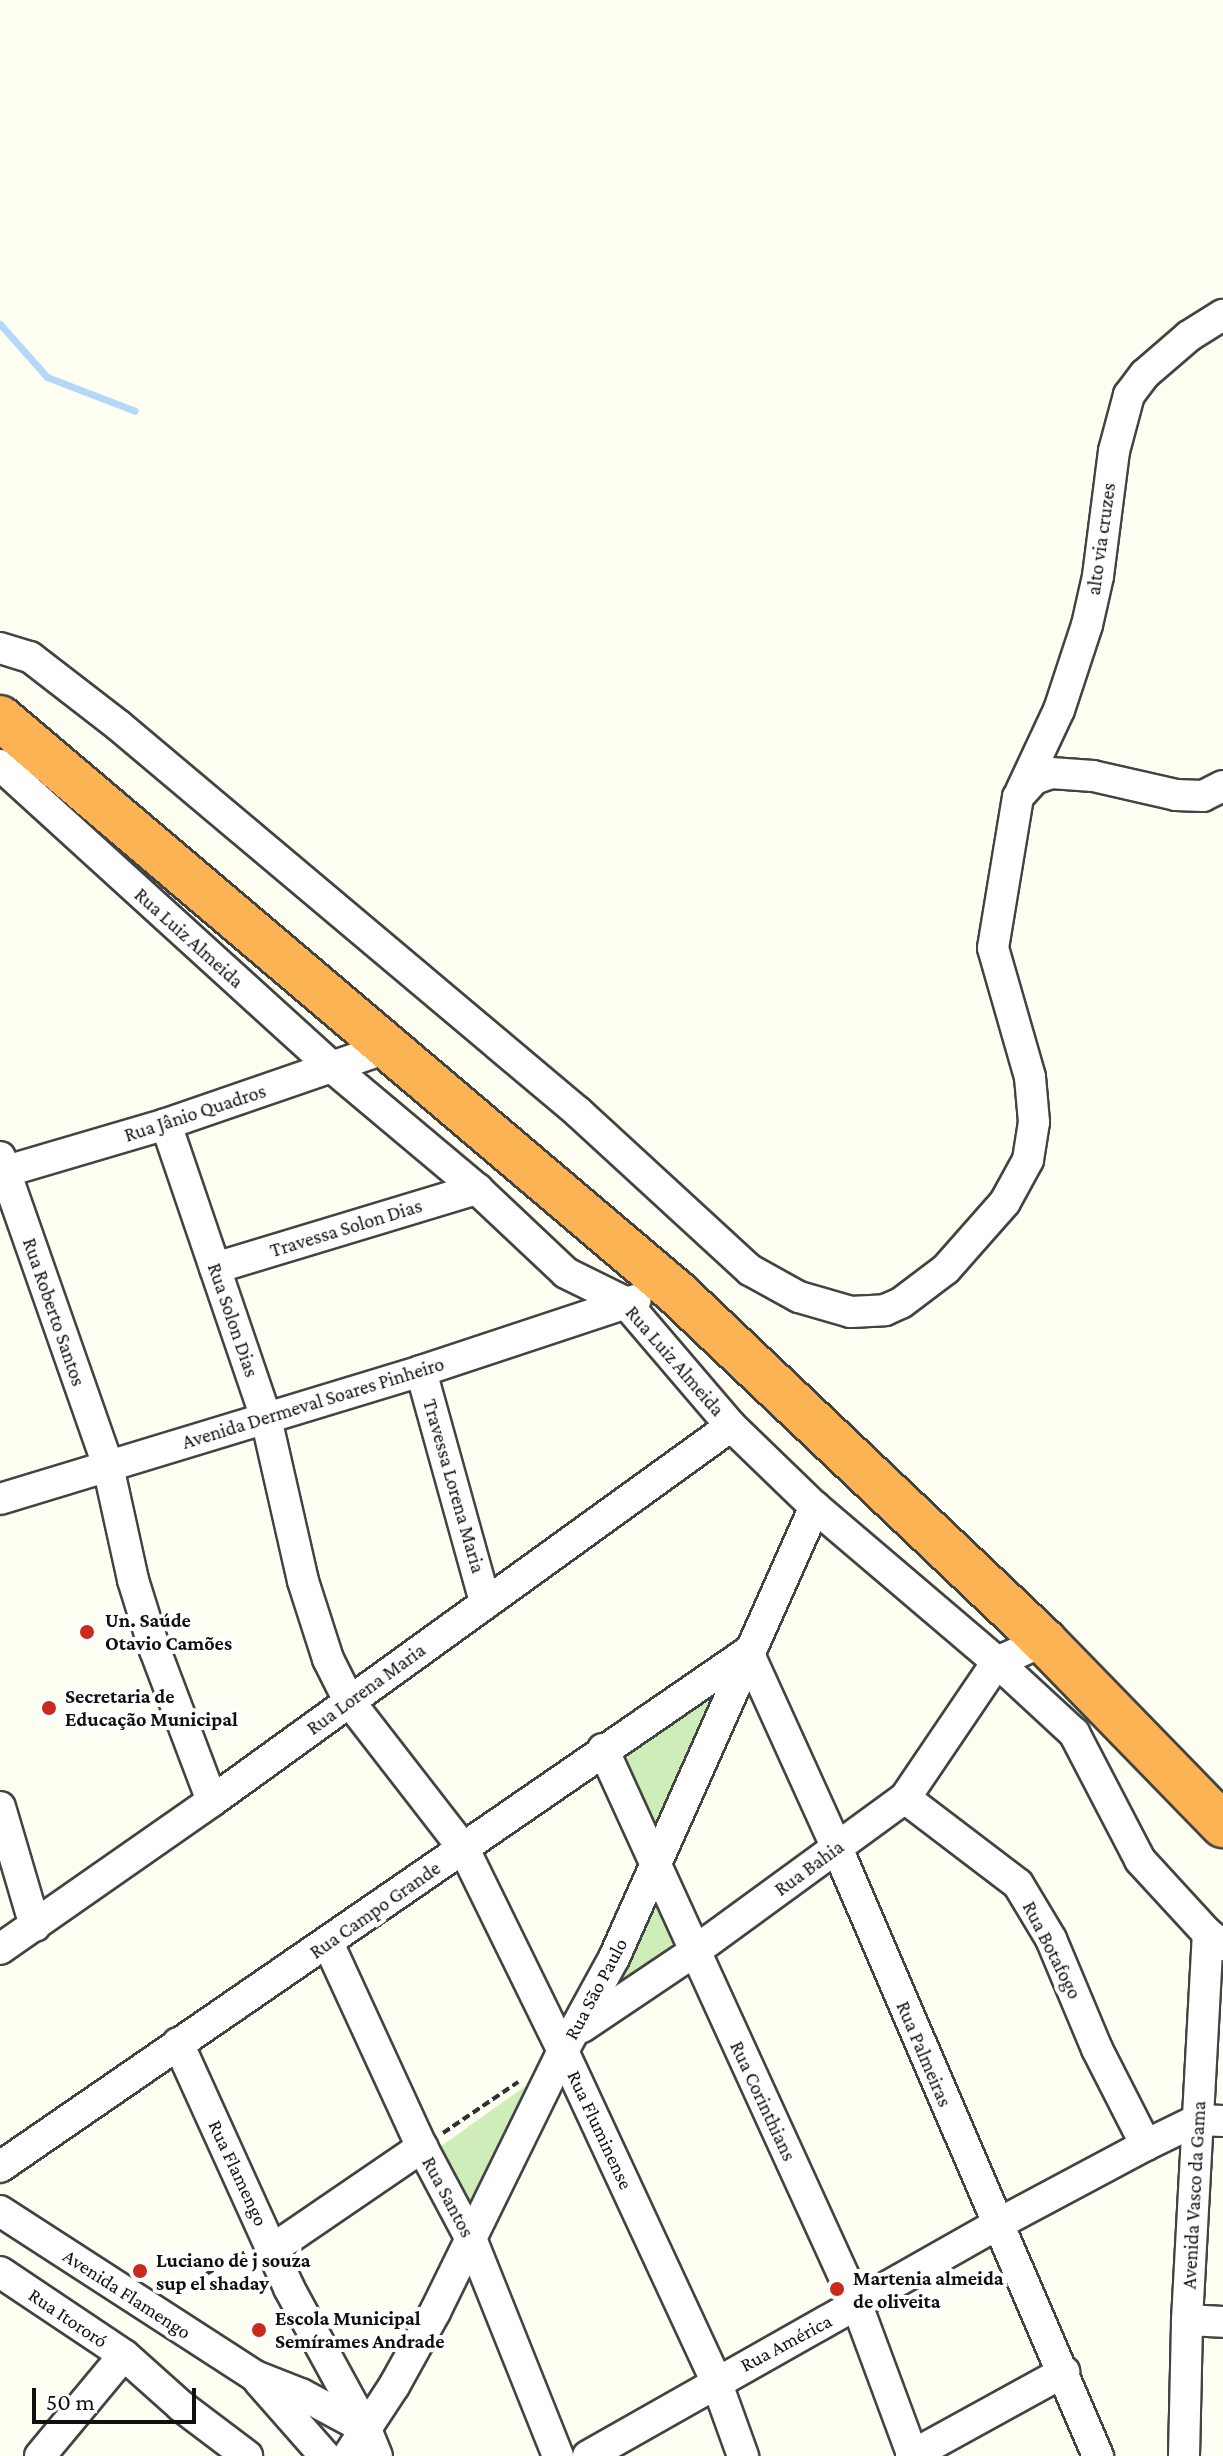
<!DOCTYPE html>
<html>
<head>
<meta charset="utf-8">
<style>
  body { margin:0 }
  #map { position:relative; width:1223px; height:2456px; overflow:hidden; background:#fffef3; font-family:"Crimson Pro",serif }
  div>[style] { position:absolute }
  .green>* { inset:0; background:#ceedb9 }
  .stream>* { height:7px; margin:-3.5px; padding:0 3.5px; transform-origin:3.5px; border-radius:3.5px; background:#b4d8fa }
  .path>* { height:4px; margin-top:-2px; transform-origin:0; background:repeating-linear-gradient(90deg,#323232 0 8px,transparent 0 12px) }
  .roads { filter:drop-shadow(2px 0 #434343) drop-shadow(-2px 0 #434343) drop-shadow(0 2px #434343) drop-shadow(0 -2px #434343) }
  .minor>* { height:30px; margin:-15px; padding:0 15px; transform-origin:15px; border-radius:15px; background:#fff }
  .highway>* { height:44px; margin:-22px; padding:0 22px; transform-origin:22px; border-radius:22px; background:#fcb354 }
  .dots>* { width:22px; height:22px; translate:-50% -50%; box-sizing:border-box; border:4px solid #fff; border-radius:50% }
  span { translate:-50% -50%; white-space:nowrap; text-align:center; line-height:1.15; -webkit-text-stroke:8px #fff; paint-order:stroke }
  .street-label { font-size:20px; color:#101010 }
  .poi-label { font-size:20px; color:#101010; font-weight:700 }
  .left { translate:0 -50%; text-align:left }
  .scale { position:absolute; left:32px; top:2388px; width:164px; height:36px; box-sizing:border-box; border:4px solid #101010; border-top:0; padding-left:10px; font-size:24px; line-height:28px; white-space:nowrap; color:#101010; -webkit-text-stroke:6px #fff; paint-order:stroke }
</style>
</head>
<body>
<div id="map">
  <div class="green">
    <div style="clip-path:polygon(715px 1694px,653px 1827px,617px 1758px)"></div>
    <div style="clip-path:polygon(655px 1892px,686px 1949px,598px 2007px)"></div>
    <div style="clip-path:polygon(534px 2080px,468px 2209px,433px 2152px)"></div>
  </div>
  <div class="stream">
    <div style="left:0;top:324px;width:71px;rotate:48.4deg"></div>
    <div style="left:47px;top:377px;width:94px;rotate:21.1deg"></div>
  </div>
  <div class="path">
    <div style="left:443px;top:2133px;width:91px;rotate:-34.2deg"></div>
    <div style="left:177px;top:2295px;width:12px;rotate:-48deg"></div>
    <div style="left:185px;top:2286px;width:71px;rotate:-29.4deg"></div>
  </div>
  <div class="roads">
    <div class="minor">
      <div style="left:0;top:648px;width:31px;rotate:17deg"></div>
      <div style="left:30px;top:657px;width:111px;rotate:37.7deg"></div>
      <div style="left:118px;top:725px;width:601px;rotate:40.07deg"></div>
      <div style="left:578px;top:1112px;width:234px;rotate:42.6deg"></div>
      <div style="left:750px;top:1270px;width:56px;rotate:28.9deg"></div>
      <div style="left:799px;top:1297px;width:54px;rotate:16.1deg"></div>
      <div style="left:851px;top:1312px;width:34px;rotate:-3deg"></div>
      <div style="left:885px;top:1310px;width:17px;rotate:-24deg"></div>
      <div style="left:901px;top:1303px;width:56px;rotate:-37.1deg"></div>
      <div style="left:946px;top:1269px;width:89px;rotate:-48.6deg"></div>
      <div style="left:1005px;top:1202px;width:48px;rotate:-61.3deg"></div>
      <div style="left:1028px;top:1160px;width:38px;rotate:-81deg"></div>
      <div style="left:1034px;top:1122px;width:45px;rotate:-95.1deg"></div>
      <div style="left:1030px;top:1077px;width:134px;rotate:-106deg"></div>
      <div style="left:993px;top:948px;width:153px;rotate:-80.6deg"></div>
      <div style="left:1018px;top:797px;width:24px;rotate:-48deg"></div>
      <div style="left:1034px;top:779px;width:18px;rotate:-19deg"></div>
      <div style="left:1051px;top:773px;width:42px;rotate:4.1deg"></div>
      <div style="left:1093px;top:776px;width:85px;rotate:12.9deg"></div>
      <div style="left:1176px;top:795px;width:27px;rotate:2deg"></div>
      <div style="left:1203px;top:796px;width:22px;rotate:-27deg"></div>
      <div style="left:0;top:765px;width:452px;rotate:42.3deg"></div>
      <div style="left:334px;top:1069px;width:187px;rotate:40deg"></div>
      <div style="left:477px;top:1189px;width:122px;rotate:43.3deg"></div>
      <div style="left:566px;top:1273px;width:66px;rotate:26.2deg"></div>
      <div style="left:625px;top:1302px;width:163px;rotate:49.5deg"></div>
      <div style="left:731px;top:1426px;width:117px;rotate:44deg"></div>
      <div style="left:815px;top:1507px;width:239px;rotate:40.4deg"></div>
      <div style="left:997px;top:1662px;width:105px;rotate:42.7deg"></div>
      <div style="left:1074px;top:1733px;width:143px;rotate:62.5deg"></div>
      <div style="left:1140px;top:1860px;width:100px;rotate:47.4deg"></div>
      <div style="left:1208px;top:1934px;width:19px;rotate:36deg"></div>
      <div style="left:1021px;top:791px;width:89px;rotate:-64.9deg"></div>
      <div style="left:1059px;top:710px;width:89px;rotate:-71.8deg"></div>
      <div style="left:1087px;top:625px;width:50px;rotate:-77.3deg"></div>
      <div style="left:1098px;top:576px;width:126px;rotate:-82.7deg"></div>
      <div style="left:1114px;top:451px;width:58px;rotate:-75deg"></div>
      <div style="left:1129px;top:395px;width:26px;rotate:-53deg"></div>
      <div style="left:1145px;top:374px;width:58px;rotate:-40.8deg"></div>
      <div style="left:1189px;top:336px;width:40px;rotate:-32deg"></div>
      <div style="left:166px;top:1124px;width:311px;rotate:71.2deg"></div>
      <div style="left:266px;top:1418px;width:167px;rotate:77.2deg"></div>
      <div style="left:303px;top:1581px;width:82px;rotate:72.2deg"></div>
      <div style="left:328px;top:1659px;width:47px;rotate:63.4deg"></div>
      <div style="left:349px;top:1701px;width:187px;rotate:52.2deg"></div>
      <div style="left:464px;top:1849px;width:225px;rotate:63.9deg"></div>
      <div style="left:563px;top:2051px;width:364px;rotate:65.1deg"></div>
      <div style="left:716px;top:2381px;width:80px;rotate:70.2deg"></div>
      <div style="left:0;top:1157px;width:327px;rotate:70.7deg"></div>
      <div style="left:108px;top:1466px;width:117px;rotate:77.6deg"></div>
      <div style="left:133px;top:1580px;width:73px;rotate:72.6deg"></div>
      <div style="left:155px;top:1650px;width:161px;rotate:69.3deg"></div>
      <div style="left:0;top:1173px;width:173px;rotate:-16.4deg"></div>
      <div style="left:166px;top:1124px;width:236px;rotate:-19deg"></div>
      <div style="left:215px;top:1268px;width:274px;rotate:-16.8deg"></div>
      <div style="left:421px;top:1371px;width:240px;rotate:74.5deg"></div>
      <div style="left:0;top:1499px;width:440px;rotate:-16.9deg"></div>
      <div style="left:421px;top:1371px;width:226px;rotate:-18.3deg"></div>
      <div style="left:603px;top:1749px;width:611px;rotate:65.45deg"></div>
      <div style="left:857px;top:2305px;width:161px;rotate:69.7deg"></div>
      <div style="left:905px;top:1798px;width:142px;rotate:37.3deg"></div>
      <div style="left:1018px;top:1884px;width:64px;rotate:59deg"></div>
      <div style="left:1051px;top:1939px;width:119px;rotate:67.3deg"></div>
      <div style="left:1097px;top:2049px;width:108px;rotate:63deg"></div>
      <div style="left:0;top:1807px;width:124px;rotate:73.6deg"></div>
      <div style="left:328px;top:1943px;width:225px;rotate:65.3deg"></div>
      <div style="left:422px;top:2147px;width:106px;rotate:62deg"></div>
      <div style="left:472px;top:2241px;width:232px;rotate:68.2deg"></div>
      <div style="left:0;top:1949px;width:259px;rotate:-34.9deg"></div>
      <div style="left:212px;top:1801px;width:640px;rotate:-35.85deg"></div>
      <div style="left:582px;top:2027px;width:136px;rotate:-33.9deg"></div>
      <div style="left:695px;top:1951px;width:260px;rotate:-36.1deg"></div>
      <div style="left:905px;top:1798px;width:164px;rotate:-55.9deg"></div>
      <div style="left:997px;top:1662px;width:51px;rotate:-24.1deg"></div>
      <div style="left:178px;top:2043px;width:269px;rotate:65.6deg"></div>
      <div style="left:289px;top:2288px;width:161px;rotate:61.4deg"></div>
      <div style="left:0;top:2167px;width:908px;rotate:-34.55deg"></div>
      <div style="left:748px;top:1652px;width:215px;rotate:65.6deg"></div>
      <div style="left:837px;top:1848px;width:662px;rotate:66.77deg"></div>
      <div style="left:0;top:2211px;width:304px;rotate:32.9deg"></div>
      <div style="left:255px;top:2376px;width:49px;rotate:21.4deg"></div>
      <div style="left:301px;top:2394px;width:74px;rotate:28.3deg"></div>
      <div style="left:366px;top:2429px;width:29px;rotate:68deg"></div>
      <div style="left:273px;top:2249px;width:181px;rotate:-34.4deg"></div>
      <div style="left:0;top:2272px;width:149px;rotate:33.8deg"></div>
      <div style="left:124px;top:2355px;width:76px;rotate:41.8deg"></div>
      <div style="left:181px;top:2406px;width:83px;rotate:37.1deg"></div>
      <div style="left:1187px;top:2320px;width:36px;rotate:3deg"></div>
      <div style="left:259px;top:2381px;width:100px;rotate:48.7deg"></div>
      <div style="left:40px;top:2456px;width:131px;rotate:-50.3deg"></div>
      <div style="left:348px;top:2456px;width:84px;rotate:-56.7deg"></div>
      <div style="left:394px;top:2386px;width:85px;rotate:-61deg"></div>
      <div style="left:435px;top:2312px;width:291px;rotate:-63.9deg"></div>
      <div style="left:563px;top:2051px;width:106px;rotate:-61.3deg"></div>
      <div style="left:614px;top:1958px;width:494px;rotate:-66deg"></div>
      <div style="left:588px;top:2456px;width:469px;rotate:-29.5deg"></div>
      <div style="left:996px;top:2225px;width:170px;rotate:-28.1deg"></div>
      <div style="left:1146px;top:2145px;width:57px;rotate:-26.1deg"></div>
      <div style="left:1197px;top:2120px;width:26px;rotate:2deg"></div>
      <div style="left:911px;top:2456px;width:175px;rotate:-28.8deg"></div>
      <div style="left:1184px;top:2456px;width:136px;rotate:-88.7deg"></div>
      <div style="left:1187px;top:2320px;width:387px;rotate:-86.9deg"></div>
    </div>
    <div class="highway">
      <div style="left:0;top:718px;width:888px;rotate:40.34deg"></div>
      <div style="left:677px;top:1293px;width:506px;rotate:43.48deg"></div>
      <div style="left:1044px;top:1641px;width:257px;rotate:45.8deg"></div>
    </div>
  </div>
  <div class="dots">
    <div style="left:87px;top:1632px;background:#ca291e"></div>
    <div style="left:49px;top:1708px;background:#ca291e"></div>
    <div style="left:140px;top:2271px;background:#ca291e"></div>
    <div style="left:837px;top:2289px;background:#ca291e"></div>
    <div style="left:259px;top:2330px;background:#ca291e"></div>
  </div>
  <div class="street-label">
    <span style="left:1101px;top:539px;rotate:-82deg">alto via cruzes</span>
    <span style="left:189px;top:938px;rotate:42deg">Rua Luiz Almeida</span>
    <span style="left:195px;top:1113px;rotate:-18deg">Rua Jânio Quadros</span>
    <span style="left:346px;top:1228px;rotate:-17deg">Travessa Solon Dias</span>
    <span style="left:54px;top:1312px;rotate:71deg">Rua Roberto Santos</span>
    <span style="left:233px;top:1320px;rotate:71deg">Rua Solon Dias</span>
    <span style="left:675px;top:1361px;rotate:49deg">Rua Luiz Almeida</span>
    <span style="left:313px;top:1403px;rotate:-17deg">Avenida Dermeval Soares Pinheiro</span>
    <span style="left:454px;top:1486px;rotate:74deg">Travessa Lorena Maria</span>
    <span style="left:366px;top:1689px;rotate:-36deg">Rua Lorena Maria</span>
    <span style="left:809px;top:1868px;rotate:-36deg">Rua Bahia</span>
    <span style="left:375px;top:1910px;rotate:-35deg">Rua Campo Grande</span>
    <span style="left:1052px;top:1950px;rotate:63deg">Rua Botafogo</span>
    <span style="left:596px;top:1989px;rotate:-62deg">Rua São Paulo</span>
    <span style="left:924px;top:2054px;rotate:67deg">Rua Palmeiras</span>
    <span style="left:763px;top:2101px;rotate:65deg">Rua Corinthians</span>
    <span style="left:600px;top:2130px;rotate:65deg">Rua Fluminense</span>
    <span style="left:238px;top:2173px;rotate:65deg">Rua Flamengo</span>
    <span style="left:1194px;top:2195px;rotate:-87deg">Avenida Vasco da Gama</span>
    <span style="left:448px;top:2197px;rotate:62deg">Rua Santos</span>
    <span style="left:127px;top:2294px;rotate:33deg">Avenida Flamengo</span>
    <span style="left:68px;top:2318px;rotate:34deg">Rua Itororó</span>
    <span style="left:786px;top:2343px;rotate:-28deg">Rua América</span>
  </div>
  <div class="poi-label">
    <span class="left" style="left:105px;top:1632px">Un. Saúde<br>Otavio Camões</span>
    <span class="left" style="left:65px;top:1708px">Secretaria de<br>Educação Municipal</span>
    <span class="left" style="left:156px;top:2272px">Luciano de j souza<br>sup el shaday</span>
    <span class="left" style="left:853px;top:2290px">Martenia almeida<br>de oliveita</span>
    <span class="left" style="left:275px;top:2330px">Escola Municipal<br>Semírames Andrade</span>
  </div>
  <div class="scale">50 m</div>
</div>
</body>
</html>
